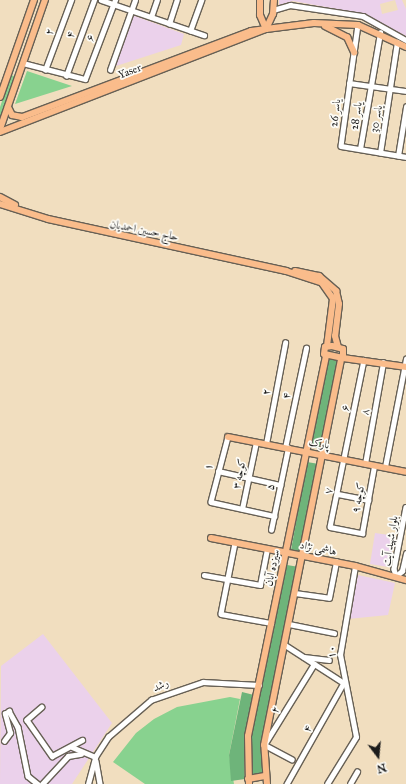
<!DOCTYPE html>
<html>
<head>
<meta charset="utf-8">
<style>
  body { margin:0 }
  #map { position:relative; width:406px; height:784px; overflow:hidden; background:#f1debf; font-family:"IM FELL Great Primer",Amiri,serif }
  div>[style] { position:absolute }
  .built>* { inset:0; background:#ebd1eb }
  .green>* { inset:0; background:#88d28f }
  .forest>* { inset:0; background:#6eb47a }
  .roads { filter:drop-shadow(1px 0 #676055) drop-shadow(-1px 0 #676055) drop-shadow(0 1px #676055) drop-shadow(0 -1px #676055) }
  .minor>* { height:4.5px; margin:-2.25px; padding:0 2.25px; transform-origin:2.25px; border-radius:2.25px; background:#fff }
  .major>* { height:6px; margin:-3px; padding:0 3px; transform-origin:3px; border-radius:3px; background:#fabc8b }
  span { translate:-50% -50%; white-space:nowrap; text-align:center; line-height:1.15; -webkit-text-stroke:3.5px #fdfcf7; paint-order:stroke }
  .street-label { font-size:11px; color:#1c1c1c }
  .north { position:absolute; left:358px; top:736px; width:40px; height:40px; -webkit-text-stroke:3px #fdfcf7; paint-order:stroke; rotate:164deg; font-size:11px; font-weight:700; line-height:16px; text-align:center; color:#1c1c1c }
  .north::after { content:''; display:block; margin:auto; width:14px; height:18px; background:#1c1c1c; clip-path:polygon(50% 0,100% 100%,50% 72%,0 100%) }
</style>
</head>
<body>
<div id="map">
  <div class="built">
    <div style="clip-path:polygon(279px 0,395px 0,380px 4px,382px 14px,398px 10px,395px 0,402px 0,406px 9px,406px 36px,364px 14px,293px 1px,279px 5px)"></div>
    <div style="clip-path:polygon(132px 15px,184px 34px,181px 45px,113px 67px)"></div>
    <div style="clip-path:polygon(375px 533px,396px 536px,388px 567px,370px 564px)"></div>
    <div style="clip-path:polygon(358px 575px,395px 583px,388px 615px,348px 619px)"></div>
    <div style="clip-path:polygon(43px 634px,112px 723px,72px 784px,0 784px,1px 666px)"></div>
  </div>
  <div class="green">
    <div style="clip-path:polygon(27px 71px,72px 86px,15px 104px)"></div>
    <div style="clip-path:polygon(11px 75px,17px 77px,0 124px,0 107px)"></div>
    <div style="clip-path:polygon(230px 697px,240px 699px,229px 755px,234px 784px,145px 784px,113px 762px,136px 733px,154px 719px,177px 707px)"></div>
  </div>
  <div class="forest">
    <div style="clip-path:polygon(327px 359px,340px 361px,323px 449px,311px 447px)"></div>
    <div style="clip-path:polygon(307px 462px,319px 464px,303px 552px,291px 550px)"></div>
    <div style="clip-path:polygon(287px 565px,299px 567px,261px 752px,263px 775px,250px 777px,248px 752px)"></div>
    <div style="clip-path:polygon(242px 692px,254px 695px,244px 760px,245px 779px,231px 781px,229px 755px)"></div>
  </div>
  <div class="roads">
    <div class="minor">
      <div style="left:101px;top:0;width:109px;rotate:18.8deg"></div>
      <div style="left:273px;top:10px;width:18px;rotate:-16deg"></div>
      <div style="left:290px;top:5px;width:74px;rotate:8.6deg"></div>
      <div style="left:363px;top:16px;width:49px;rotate:29.2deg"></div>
      <div style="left:151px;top:17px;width:18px;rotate:-71deg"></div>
      <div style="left:169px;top:24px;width:25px;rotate:-72deg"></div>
      <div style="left:358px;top:25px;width:122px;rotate:98deg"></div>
      <div style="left:341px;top:146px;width:66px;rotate:9.6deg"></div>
      <div style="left:190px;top:31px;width:33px;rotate:-70deg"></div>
      <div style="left:23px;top:63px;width:64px;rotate:14.5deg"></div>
      <div style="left:85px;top:79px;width:85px;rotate:-69.2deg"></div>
      <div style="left:45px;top:70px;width:75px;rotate:-69.6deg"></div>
      <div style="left:110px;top:70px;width:74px;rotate:-70.3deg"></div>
      <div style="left:66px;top:76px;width:81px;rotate:-69.8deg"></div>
      <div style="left:349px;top:83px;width:58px;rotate:8deg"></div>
      <div style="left:360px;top:149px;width:118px;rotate:-80.2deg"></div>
      <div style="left:380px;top:153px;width:112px;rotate:-81.3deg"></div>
      <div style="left:398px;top:156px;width:50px;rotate:-80.7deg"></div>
      <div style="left:364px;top:360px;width:170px;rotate:101.5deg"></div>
      <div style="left:330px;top:527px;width:33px;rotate:11deg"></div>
      <div style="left:362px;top:533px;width:68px;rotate:-79.8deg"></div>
      <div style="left:228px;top:437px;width:67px;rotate:104.7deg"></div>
      <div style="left:211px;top:502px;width:65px;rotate:12.5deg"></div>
      <div style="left:266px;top:444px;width:103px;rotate:-79.3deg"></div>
      <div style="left:285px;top:448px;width:102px;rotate:-78.1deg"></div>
      <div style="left:365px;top:464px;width:103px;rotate:-79.9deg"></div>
      <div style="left:385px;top:467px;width:110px;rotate:-79deg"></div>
      <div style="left:218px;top:471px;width:64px;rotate:12.7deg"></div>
      <div style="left:338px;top:494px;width:31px;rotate:11deg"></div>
      <div style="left:406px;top:507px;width:63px;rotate:101deg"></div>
      <div style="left:394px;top:569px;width:7px;rotate:74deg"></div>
      <div style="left:396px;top:576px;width:8px;rotate:-40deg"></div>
      <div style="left:402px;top:571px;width:18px;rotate:-77deg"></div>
      <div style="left:242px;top:509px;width:68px;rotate:-78.2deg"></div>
      <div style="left:271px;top:530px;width:84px;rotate:-78.3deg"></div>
      <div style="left:235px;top:543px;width:72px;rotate:101.2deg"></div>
      <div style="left:221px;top:614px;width:51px;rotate:10.2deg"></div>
      <div style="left:204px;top:575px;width:57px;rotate:10.1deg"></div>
      <div style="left:260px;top:585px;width:37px;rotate:-79deg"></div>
      <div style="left:295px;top:593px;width:34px;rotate:8deg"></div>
      <div style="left:329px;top:598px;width:37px;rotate:-79deg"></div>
      <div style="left:289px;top:624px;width:46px;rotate:11.3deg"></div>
      <div style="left:285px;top:645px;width:70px;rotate:32.8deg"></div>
      <div style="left:344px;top:683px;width:116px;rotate:119.4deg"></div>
      <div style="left:304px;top:657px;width:25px;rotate:7deg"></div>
      <div style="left:42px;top:707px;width:20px;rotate:139deg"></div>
      <div style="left:27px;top:720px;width:44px;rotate:55.2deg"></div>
      <div style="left:52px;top:756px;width:34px;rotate:-28deg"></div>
      <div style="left:4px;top:741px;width:10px;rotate:-53deg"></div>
      <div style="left:10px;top:733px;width:20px;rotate:-105deg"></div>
      <div style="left:5px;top:714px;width:5px;rotate:-37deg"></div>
      <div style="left:9px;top:711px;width:18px;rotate:61deg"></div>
      <div style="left:18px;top:727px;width:50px;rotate:78.5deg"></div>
      <div style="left:28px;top:776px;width:13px;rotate:39deg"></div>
      <div style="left:72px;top:747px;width:25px;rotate:23deg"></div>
      <div style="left:292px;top:760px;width:32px;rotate:-152deg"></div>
      <div style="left:264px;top:745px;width:95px;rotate:-58.3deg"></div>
      <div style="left:96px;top:761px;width:23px;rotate:80deg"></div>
      <div style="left:42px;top:784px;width:38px;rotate:-47deg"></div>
      <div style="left:68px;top:756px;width:13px;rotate:-9deg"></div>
      <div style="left:88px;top:784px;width:28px;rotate:-75deg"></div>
      <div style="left:95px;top:757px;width:24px;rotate:-57deg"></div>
      <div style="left:108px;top:737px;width:57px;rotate:-40.7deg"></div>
      <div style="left:151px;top:700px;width:55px;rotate:-19.1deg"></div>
      <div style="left:203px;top:682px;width:56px;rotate:3.1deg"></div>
      <div style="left:327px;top:784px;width:55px;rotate:-58.3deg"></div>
      <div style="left:356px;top:737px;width:84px;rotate:-101deg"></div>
      <div style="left:340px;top:655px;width:90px;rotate:-80.4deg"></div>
      <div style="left:350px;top:784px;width:14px;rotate:-60deg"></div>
    </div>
    <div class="major">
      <div style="left:260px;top:0;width:15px;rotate:90deg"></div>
      <div style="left:260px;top:15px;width:15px;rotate:67deg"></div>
      <div style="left:325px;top:26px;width:25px;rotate:27deg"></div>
      <div style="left:347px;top:37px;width:17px;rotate:65deg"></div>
      <div style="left:266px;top:29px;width:48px;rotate:-7.1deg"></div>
      <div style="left:314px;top:23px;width:44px;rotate:2.6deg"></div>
      <div style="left:358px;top:25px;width:53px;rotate:24.6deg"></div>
      <div style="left:266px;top:29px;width:17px;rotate:-65deg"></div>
      <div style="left:273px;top:14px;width:14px;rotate:-86deg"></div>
      <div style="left:0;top:97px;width:103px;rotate:-70.7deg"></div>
      <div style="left:0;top:129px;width:137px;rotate:-70.8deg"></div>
      <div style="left:0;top:132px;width:285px;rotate:-21.2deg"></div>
      <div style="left:266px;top:29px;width:15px;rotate:172deg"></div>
      <div style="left:251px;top:31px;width:245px;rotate:159.4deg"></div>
      <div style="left:22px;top:117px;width:10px;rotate:-169deg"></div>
      <div style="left:12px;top:115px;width:9px;rotate:-117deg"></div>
      <div style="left:0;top:197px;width:17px;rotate:28deg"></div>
      <div style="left:0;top:204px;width:50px;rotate:17.4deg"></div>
      <div style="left:48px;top:219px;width:244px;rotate:12.3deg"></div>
      <div style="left:286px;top:271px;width:38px;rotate:18deg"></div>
      <div style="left:322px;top:283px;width:19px;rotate:55deg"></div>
      <div style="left:333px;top:299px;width:47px;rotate:97.3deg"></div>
      <div style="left:295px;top:271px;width:25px;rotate:12deg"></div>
      <div style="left:319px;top:276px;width:23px;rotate:41deg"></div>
      <div style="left:336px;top:291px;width:13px;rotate:77deg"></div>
      <div style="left:339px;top:304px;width:32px;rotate:97deg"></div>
      <div style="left:335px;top:336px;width:11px;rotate:75deg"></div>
      <div style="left:332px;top:346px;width:11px;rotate:15deg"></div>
      <div style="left:343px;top:349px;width:9px;rotate:90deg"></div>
      <div style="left:343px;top:358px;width:19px;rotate:-168deg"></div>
      <div style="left:324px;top:354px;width:7px;rotate:-82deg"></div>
      <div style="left:325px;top:347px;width:7px;rotate:-8deg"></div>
      <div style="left:343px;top:358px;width:64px;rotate:8.1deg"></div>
      <div style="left:228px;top:437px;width:181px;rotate:11.1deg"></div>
      <div style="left:211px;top:538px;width:147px;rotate:11deg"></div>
      <div style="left:355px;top:566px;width:53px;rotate:15.4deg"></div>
      <div style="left:248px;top:779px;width:17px;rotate:-10deg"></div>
      <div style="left:249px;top:784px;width:48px;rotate:-91.2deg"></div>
      <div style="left:248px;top:736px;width:388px;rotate:-78.4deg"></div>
      <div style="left:267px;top:784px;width:39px;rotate:-94deg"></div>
      <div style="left:264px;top:745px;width:394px;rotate:-78.7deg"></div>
    </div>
  </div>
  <div class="street-label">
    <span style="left:50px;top:32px;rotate:-70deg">۲</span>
    <span style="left:71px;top:35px;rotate:-70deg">۴</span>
    <span style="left:91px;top:38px;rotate:-69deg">۶</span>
    <span style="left:130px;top:72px;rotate:-21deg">Yaser</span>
    <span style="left:336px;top:113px;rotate:-83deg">یاسر 26</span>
    <span style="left:357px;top:116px;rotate:-81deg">یاسر 28</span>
    <span style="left:377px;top:119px;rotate:-80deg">یاسر 30</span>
    <span style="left:144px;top:231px;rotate:11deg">حاج حسین احمدیان</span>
    <span style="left:267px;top:392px;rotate:-80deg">۲</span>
    <span style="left:287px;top:396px;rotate:-78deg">۴</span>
    <span style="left:346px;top:408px;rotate:-79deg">۶</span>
    <span style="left:366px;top:412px;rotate:-79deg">۸</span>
    <span style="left:319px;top:444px;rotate:11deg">پارک</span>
    <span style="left:209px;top:467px;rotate:-78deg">۱</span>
    <span style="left:240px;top:474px;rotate:-78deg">کوچه ۳</span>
    <span style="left:271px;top:487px;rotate:-78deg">۵</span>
    <span style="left:329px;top:491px;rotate:-77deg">۷</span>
    <span style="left:359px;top:498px;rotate:-79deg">کوچه ۹</span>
    <span style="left:391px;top:541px;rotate:-81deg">بلوار شهید آیت</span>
    <span style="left:318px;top:549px;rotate:11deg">هاشمی نژاد</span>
    <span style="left:273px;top:568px;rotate:-78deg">سیزده آبان</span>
    <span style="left:332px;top:652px;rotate:-90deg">۱۰</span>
    <span style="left:161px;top:686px;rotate:-24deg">رشد</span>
    <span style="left:276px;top:710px;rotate:-58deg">۲</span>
    <span style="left:308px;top:729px;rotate:-59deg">۴</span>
  </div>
  <div class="north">N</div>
</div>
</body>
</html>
